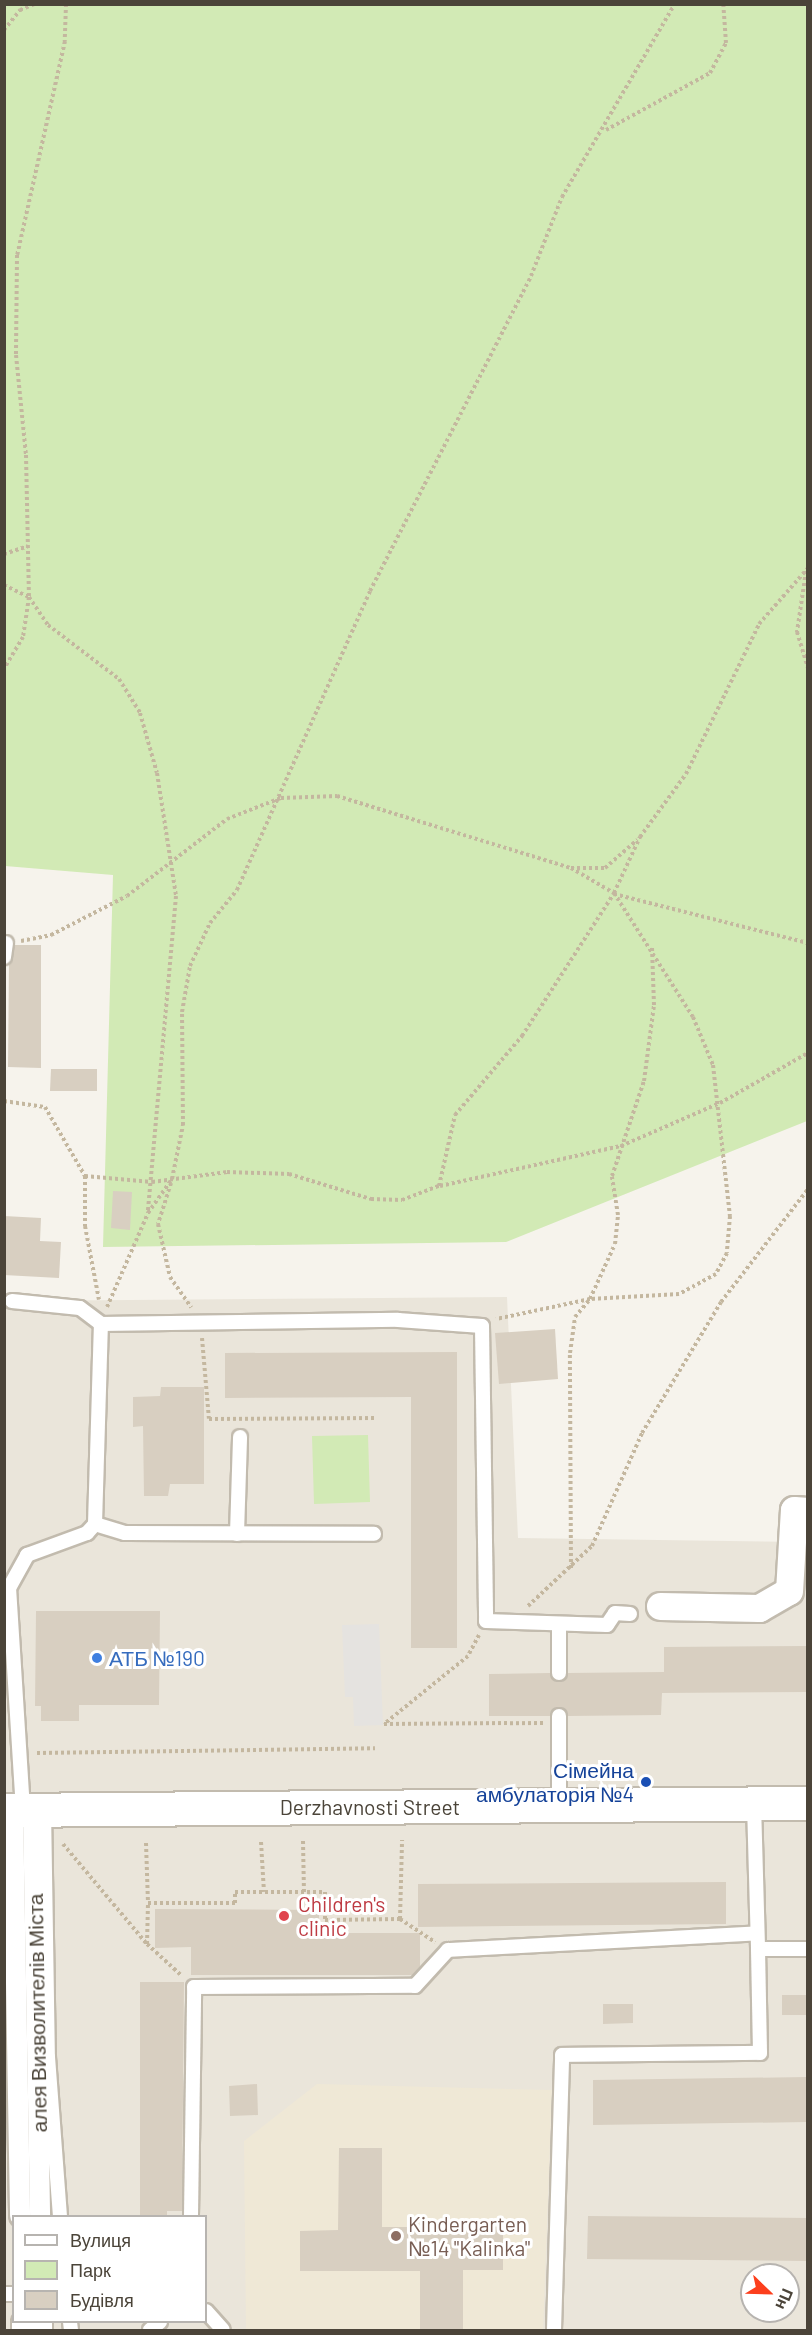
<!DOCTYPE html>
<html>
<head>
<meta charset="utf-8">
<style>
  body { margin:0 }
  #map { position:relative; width:812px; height:2335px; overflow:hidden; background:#f6f3ec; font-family:Barlow,sans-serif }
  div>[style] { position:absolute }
  .residential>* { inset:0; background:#eae5da }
  .education>* { inset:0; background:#efe8d6 }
  .green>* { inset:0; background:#d2eab5 }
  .parking>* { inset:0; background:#e5e3e0 }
  .building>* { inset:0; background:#d8cfc1 }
  .path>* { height:4px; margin-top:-2px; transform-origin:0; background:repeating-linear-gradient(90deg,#c4b79f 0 3px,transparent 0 6px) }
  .roads { filter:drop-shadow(2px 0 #c2bbae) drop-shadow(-2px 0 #c2bbae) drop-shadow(0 2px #c2bbae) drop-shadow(0 -2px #c2bbae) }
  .service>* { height:14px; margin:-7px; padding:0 7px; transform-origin:7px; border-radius:7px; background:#fff }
  .pedestrian>* { height:20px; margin:-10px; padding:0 10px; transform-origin:10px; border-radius:10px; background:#fff }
  .minor>* { height:27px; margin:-13.5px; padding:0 13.5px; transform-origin:13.5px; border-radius:13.5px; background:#fff }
  .tertiary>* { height:33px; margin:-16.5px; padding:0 16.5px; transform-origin:16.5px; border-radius:16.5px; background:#fff }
  .dots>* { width:16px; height:16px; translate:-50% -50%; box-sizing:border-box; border:3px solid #fff; border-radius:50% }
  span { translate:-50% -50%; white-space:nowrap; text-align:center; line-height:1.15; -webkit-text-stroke:6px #fff; paint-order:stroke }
  .shop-label { font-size:21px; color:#366cbe }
  .left { translate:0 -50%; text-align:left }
  .transit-label { font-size:21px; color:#164399 }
  .right { translate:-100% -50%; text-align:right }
  .street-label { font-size:21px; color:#4b4439 }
  .health-label { font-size:21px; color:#be3a42 }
  .education-label { font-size:21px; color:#785e54 }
  .frame { position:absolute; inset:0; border:6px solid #4b4439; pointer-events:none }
  .legend { position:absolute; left:12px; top:2215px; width:195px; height:108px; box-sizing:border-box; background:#fff; border:2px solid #b7b4b0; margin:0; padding:8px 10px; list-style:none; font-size:18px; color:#4b4439 }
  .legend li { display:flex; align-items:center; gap:12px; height:30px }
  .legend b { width:30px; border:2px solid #b7b4b0 }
  .north { position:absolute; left:740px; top:2263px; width:60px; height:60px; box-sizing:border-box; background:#fff; border:2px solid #b7b4b0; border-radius:50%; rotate:113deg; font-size:16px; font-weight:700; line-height:24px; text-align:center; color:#4b4439 }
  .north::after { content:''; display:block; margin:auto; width:21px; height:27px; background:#fc3f1d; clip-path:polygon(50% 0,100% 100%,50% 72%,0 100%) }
</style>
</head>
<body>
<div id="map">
  <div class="residential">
    <div style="clip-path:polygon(evenodd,507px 1297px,518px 1538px,807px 1542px,807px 2330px,5px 2330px,4px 1301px,507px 1297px,14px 2216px,206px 2216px,206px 2322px,14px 2322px,14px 2216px,507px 1297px,752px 2275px,788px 2275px,788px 2311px,752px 2311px,752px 2275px)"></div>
  </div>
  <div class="education">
    <div style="clip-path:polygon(317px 2084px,552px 2090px,543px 2330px,246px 2330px,244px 2141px)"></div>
  </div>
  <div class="green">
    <div style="clip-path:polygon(4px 5px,807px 5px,807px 1121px,506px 1242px,103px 1247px,113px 875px,5px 866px)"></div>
    <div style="clip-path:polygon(368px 1435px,370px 1502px,314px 1504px,312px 1436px)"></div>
  </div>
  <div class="parking">
    <div style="clip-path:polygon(379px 1624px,383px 1725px,354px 1726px,353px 1697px,345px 1697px,342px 1625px)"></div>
  </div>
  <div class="building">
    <div style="clip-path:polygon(15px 945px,41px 945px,41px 1068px,8px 1067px,9px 964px)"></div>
    <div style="clip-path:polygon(51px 1069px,97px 1069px,97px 1091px,50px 1091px)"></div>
    <div style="clip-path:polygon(113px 1191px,132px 1192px,130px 1230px,111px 1228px)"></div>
    <div style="clip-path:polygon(4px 1216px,41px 1218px,40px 1241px,61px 1242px,59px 1278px,4px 1275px)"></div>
    <div style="clip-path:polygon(555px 1329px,558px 1379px,499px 1384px,495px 1333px)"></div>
    <div style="clip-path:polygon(457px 1352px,457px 1648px,411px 1648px,411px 1397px,225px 1398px,225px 1353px)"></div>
    <div style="clip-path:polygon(161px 1387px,204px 1387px,204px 1484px,170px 1484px,168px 1496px,144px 1496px,143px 1426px,133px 1427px,133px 1397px,160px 1396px)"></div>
    <div style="clip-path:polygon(36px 1611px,160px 1611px,159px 1705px,79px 1705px,79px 1721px,41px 1721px,41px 1706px,35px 1706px)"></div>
    <div style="clip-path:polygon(807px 1646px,807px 1692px,662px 1693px,661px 1715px,568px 1716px,558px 1707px,550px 1716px,489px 1716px,489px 1674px,550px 1673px,560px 1682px,568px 1673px,664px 1672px,664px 1647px)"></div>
    <div style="clip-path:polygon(726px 1882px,726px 1924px,418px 1927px,418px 1884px)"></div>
    <div style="clip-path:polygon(155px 1909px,319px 1910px,319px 1933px,420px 1933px,420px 1967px,413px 1975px,191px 1975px,191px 1947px,155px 1948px)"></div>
    <div style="clip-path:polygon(140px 1982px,184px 1982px,182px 2211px,167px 2211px,167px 2217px,140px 2217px)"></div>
    <div style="clip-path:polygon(782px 1995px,807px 1995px,807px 2015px,782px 2015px)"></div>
    <div style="clip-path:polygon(603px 2004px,633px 2004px,633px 2023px,603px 2024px)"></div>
    <div style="clip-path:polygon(807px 2077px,807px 2122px,593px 2125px,593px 2080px)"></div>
    <div style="clip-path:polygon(257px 2084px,258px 2115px,230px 2116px,229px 2086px)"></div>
    <div style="clip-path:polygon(339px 2148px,382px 2148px,382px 2227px,503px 2227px,503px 2270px,463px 2270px,463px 2331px,420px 2331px,420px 2271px,300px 2271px,300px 2231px,338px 2230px)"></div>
    <div style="clip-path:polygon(588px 2216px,807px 2218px,807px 2261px,587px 2259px)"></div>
  </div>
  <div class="path">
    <div style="left:66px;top:4px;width:37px;rotate:92deg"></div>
    <div style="left:65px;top:41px;width:219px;rotate:102.6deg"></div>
    <div style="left:17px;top:255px;width:100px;rotate:90.6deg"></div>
    <div style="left:16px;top:355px;width:100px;rotate:84.3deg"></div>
    <div style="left:26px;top:455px;width:142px;rotate:88.8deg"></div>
    <div style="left:29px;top:597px;width:34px;rotate:56deg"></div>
    <div style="left:48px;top:625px;width:89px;rotate:37.3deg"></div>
    <div style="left:119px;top:679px;width:40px;rotate:58deg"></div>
    <div style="left:140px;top:713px;width:62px;rotate:74.2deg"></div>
    <div style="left:157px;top:773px;width:124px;rotate:81.2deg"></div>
    <div style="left:176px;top:896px;width:317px;rotate:95.1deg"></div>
    <div style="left:4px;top:30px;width:26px;rotate:-51deg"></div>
    <div style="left:20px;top:10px;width:16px;rotate:-22deg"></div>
    <div style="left:606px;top:130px;width:119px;rotate:-28.7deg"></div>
    <div style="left:710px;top:73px;width:34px;rotate:-62deg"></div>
    <div style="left:726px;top:43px;width:39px;rotate:-94deg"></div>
    <div style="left:4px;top:554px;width:25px;rotate:-18deg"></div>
    <div style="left:806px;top:571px;width:62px;rotate:98.4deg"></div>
    <div style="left:797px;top:632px;width:38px;rotate:73deg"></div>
    <div style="left:4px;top:585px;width:28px;rotate:26deg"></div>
    <div style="left:29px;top:597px;width:40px;rotate:98.5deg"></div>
    <div style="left:23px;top:637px;width:37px;rotate:121deg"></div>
    <div style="left:571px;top:868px;width:34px"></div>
    <div style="left:605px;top:868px;width:43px;rotate:-41.2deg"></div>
    <div style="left:614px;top:894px;width:200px;rotate:14.2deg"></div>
    <div style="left:21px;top:941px;width:31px;rotate:-11deg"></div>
    <div style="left:51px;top:935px;width:85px;rotate:-27.2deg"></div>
    <div style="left:127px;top:896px;width:126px;rotate:-37.6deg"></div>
    <div style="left:227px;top:819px;width:58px;rotate:-21.3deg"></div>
    <div style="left:281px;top:798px;width:56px;rotate:-2deg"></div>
    <div style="left:337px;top:796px;width:245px;rotate:17.1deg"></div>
    <div style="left:571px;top:868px;width:50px;rotate:30.2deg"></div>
    <div style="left:614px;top:893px;width:147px;rotate:57.5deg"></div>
    <div style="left:693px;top:1017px;width:52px;rotate:67.4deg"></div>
    <div style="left:713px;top:1065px;width:152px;rotate:83.6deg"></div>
    <div style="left:730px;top:1216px;width:37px;rotate:95deg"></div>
    <div style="left:727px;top:1253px;width:24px;rotate:118deg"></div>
    <div style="left:716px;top:1274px;width:42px;rotate:151.6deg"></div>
    <div style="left:679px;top:1294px;width:89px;rotate:176.8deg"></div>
    <div style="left:590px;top:1299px;width:96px;rotate:168deg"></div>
    <div style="left:4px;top:1101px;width:41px;rotate:8.3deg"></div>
    <div style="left:45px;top:1107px;width:80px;rotate:59.9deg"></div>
    <div style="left:85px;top:1176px;width:50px;rotate:90deg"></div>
    <div style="left:85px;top:1226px;width:75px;rotate:79.3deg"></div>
    <div style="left:85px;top:1176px;width:67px;rotate:5.1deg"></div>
    <div style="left:152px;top:1182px;width:76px;rotate:-7.6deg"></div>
    <div style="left:227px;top:1172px;width:62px;rotate:1.8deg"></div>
    <div style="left:289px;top:1174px;width:86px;rotate:17deg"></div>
    <div style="left:371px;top:1199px;width:31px;rotate:2deg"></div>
    <div style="left:402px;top:1200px;width:40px;rotate:-21deg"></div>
    <div style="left:439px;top:1186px;width:73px;rotate:-77.3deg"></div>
    <div style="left:455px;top:1115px;width:104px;rotate:-49.7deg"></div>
    <div style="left:522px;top:1036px;width:170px;rotate:-57.2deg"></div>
    <div style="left:614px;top:893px;width:62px;rotate:-65.1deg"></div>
    <div style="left:640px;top:837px;width:78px;rotate:-53.9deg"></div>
    <div style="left:686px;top:774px;width:167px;rotate:-64deg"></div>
    <div style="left:759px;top:624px;width:74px;rotate:-48.8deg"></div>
    <div style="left:171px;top:1183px;width:43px;rotate:107.6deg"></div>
    <div style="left:158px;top:1224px;width:54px;rotate:77.2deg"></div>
    <div style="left:170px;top:1277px;width:37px;rotate:55deg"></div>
    <div style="left:440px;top:1186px;width:185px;rotate:-12.5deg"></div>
    <div style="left:621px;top:1146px;width:108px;rotate:-23.5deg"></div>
    <div style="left:720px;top:1103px;width:101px;rotate:-29.6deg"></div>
    <div style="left:107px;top:1307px;width:103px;rotate:-66.4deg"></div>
    <div style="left:148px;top:1213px;width:42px;rotate:-54.8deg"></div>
    <div style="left:172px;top:1179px;width:55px;rotate:-78.5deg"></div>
    <div style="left:183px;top:1125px;width:113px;rotate:-90.5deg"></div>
    <div style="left:182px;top:1012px;width:47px;rotate:-80.1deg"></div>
    <div style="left:190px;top:966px;width:47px;rotate:-65.1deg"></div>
    <div style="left:210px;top:923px;width:43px;rotate:-50.7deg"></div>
    <div style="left:237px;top:890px;width:327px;rotate:-66deg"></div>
    <div style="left:370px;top:591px;width:354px;rotate:-62.9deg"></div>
    <div style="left:531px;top:276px;width:85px;rotate:-68.6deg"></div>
    <div style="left:562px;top:197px;width:224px;rotate:-59.7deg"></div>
    <div style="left:202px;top:1338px;width:81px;rotate:85.1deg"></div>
    <div style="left:209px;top:1419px;width:168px;rotate:-0.3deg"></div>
    <div style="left:571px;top:1568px;width:215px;rotate:-90.3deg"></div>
    <div style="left:570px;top:1353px;width:36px;rotate:-82deg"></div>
    <div style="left:575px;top:1317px;width:23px;rotate:-50deg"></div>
    <div style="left:590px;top:1299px;width:60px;rotate:-65.6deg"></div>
    <div style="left:615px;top:1244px;width:29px;rotate:-84deg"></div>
    <div style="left:618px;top:1215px;width:39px;rotate:-99deg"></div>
    <div style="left:612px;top:1176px;width:100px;rotate:-71.4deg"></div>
    <div style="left:644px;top:1081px;width:77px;rotate:-82.5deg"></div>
    <div style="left:654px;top:1005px;width:57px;rotate:-92deg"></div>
    <div style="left:528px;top:1606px;width:88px;rotate:-43.2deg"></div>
    <div style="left:592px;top:1546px;width:124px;rotate:-66.1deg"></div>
    <div style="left:642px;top:1433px;width:153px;rotate:-58.9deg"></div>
    <div style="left:721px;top:1302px;width:143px;rotate:-52.4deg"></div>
    <div style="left:479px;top:1635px;width:24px;rotate:118deg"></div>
    <div style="left:468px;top:1656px;width:108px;rotate:141deg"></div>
    <div style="left:384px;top:1724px;width:159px;rotate:-0.4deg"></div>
    <div style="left:37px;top:1753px;width:338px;rotate:-0.8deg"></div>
    <div style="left:303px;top:1841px;width:51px;rotate:88.9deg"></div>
    <div style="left:261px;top:1842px;width:50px;rotate:86.6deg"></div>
    <div style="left:146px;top:1843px;width:60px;rotate:88.1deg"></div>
    <div style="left:63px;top:1844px;width:131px;rotate:50deg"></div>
    <div style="left:147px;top:1944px;width:47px;rotate:42.4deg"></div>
    <div style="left:400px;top:1919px;width:42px;rotate:33.3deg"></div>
    <div style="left:147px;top:1944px;width:41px;rotate:-88.6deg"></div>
    <div style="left:148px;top:1903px;width:87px"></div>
    <div style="left:235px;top:1903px;width:11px;rotate:-90deg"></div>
    <div style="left:235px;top:1892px;width:90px"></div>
    <div style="left:325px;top:1892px;width:28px;rotate:90deg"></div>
    <div style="left:325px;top:1920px;width:75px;rotate:-0.8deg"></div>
    <div style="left:400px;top:1919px;width:79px;rotate:-88.5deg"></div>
  </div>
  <div class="roads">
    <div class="service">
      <div style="left:4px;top:957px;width:14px;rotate:-82deg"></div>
      <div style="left:12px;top:1301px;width:68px;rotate:5.9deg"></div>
      <div style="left:80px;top:1308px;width:26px;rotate:37deg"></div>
      <div style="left:101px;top:1324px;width:297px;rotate:-0.8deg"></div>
      <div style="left:398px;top:1320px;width:84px;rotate:4.1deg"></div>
      <div style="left:482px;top:1326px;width:295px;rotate:89.2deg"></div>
      <div style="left:486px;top:1621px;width:121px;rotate:1.9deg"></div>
      <div style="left:607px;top:1625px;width:14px;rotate:-56deg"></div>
      <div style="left:615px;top:1613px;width:15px;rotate:4deg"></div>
      <div style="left:95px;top:1524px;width:31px;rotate:17deg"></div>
      <div style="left:125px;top:1533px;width:249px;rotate:0.2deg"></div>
      <div style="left:237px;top:1534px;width:97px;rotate:-88.2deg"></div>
      <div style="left:559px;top:1624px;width:49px;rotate:90deg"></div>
      <div style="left:559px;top:1716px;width:90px;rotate:90deg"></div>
      <div style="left:754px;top:1804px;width:145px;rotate:88.4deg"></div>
      <div style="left:758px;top:1949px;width:50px"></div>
      <div style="left:44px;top:1809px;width:248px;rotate:89.1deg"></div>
      <div style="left:48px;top:2057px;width:159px;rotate:85.7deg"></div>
      <div style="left:23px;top:1810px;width:222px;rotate:-93.6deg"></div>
      <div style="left:9px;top:1588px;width:38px;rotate:-61deg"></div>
      <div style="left:27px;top:1555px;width:64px;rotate:-20.1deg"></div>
      <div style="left:87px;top:1533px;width:12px;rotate:-48deg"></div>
      <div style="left:95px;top:1524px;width:200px;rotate:-88.3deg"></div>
      <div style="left:191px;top:2216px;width:229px;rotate:-89.2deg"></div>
      <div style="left:194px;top:1987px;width:221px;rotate:-0.3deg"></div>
      <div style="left:415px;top:1986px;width:49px;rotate:-47.5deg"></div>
      <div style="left:448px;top:1950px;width:309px;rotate:-3.1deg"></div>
      <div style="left:4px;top:2294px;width:10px"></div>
      <div style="left:206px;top:2311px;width:25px;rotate:48deg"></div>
      <div style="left:70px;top:2322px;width:8px;rotate:83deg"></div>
      <div style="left:150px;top:2330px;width:13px;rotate:-39deg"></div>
      <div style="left:554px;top:2330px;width:275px;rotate:-88.3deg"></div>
      <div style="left:562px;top:2055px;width:198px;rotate:-0.6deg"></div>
      <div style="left:760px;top:2053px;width:104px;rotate:-91.1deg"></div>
    </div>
    <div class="pedestrian">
      <div style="left:13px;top:1810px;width:406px;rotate:89deg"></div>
      <div style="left:33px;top:1810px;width:406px;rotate:89deg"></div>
      <div style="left:22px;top:2322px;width:8px;rotate:90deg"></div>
      <div style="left:42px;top:2322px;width:8px;rotate:90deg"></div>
    </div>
    <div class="minor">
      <div style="left:660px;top:1606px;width:99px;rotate:1.2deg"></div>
      <div style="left:759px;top:1608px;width:34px;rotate:-30deg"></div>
      <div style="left:789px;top:1591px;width:81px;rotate:-86.5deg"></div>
      <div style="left:794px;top:1510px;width:14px;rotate:4deg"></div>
    </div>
    <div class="tertiary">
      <div style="left:4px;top:1810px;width:804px;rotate:-0.5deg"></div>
    </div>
  </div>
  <div class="dots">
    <div style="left:97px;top:1658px;background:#3f7fe0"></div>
    <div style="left:646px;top:1782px;background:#1a4fb4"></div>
    <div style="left:284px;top:1916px;background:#e0444e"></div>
    <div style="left:396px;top:2236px;background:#8d6e63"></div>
  </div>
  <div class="shop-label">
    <span class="left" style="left:109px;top:1658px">АТБ №190</span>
  </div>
  <div class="transit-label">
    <span class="right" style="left:634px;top:1782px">Сімейна<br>амбулаторія №4</span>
  </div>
  <div class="street-label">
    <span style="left:370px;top:1807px">Derzhavnosti Street</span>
    <span style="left:37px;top:2013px;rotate:-91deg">алея Визволителів Міста</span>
  </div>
  <div class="health-label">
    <span class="left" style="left:298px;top:1916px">Children's<br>clinic</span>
  </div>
  <div class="education-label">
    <span class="left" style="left:408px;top:2236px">Kindergarten<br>№14 "Kalinka"</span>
  </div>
  <div class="frame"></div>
  <ul class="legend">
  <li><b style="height:8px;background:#fff"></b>Вулиця</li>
  <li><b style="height:16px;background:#d2eab5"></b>Парк</li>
  <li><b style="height:16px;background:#d8cfc1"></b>Будівля</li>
  </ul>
  <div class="north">Пн</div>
</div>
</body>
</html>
